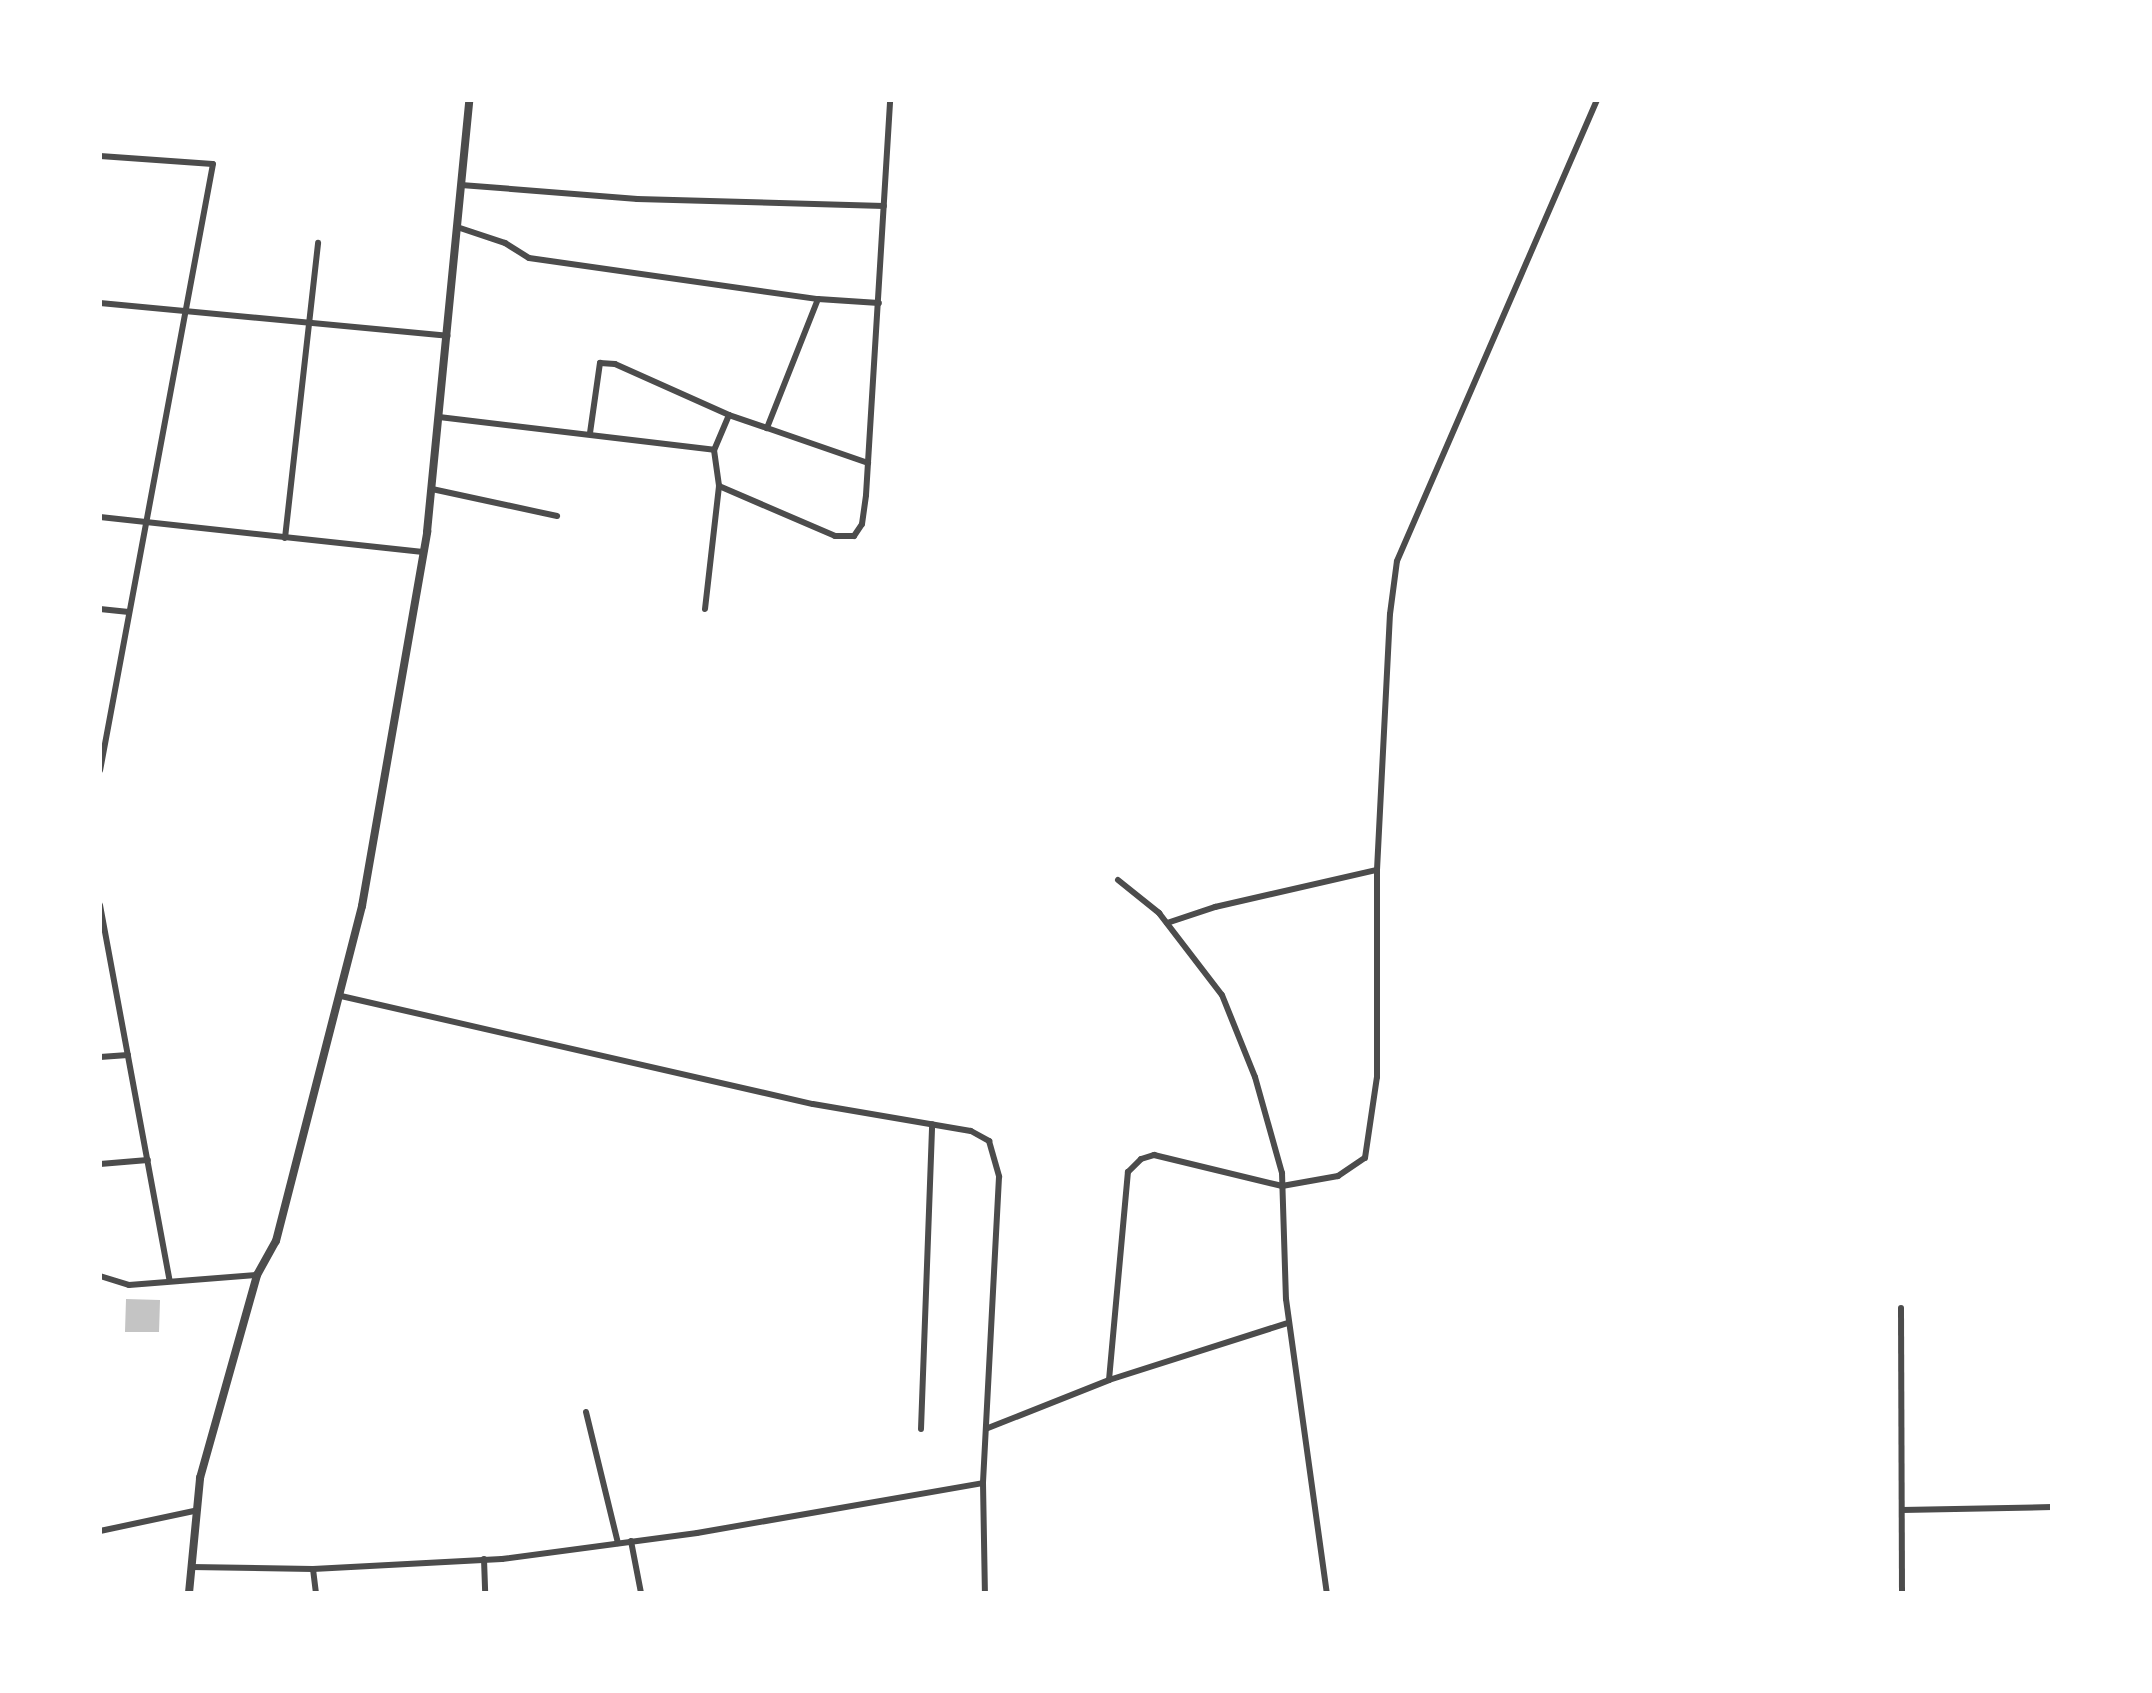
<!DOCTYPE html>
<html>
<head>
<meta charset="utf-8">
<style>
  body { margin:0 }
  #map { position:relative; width:2152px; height:1693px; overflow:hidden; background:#fff; font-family:Helvetica,sans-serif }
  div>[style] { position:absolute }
  .building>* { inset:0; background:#c4c4c4 }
  .minor>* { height:6px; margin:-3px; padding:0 3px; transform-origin:3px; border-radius:3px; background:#4c4c4c }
  .tertiary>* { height:8px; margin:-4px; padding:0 4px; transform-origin:4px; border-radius:4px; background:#4c4c4c }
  span { translate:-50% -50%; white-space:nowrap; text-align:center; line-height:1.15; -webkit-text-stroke:10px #fff; paint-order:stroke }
  .frame { position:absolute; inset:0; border:102px solid #fff; pointer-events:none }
</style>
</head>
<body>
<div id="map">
  <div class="building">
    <div style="clip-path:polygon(126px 1299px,160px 1300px,159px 1332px,125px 1332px)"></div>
  </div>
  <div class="minor">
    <div style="left:100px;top:156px;width:113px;rotate:4deg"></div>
    <div style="left:213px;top:164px;width:617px;rotate:100.55deg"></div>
    <div style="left:461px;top:185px;width:177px;rotate:4.5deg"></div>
    <div style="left:637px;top:199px;width:247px;rotate:1.6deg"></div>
    <div style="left:457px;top:227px;width:51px;rotate:18.4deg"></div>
    <div style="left:505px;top:243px;width:28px;rotate:32deg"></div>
    <div style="left:529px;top:258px;width:292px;rotate:8.1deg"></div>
    <div style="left:818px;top:299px;width:61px;rotate:3.8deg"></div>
    <div style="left:818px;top:299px;width:139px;rotate:111.6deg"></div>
    <div style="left:767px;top:428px;width:40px;rotate:-161.1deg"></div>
    <div style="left:729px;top:415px;width:38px;rotate:113deg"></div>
    <div style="left:714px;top:450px;width:36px;rotate:82deg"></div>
    <div style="left:719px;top:486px;width:126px;rotate:23.3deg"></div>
    <div style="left:835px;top:536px;width:19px"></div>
    <div style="left:854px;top:536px;width:14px;rotate:-56deg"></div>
    <div style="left:862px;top:524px;width:29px;rotate:-82deg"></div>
    <div style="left:866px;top:495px;width:396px;rotate:-86.5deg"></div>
    <div style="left:100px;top:303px;width:349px;rotate:5.4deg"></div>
    <div style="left:439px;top:417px;width:277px;rotate:6.8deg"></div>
    <div style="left:767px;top:428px;width:107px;rotate:19.1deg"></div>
    <div style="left:590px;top:433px;width:71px;rotate:-81.9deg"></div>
    <div style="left:600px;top:363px;width:15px;rotate:4deg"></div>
    <div style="left:615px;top:364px;width:125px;rotate:24.1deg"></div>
    <div style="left:432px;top:489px;width:128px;rotate:12.2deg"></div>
    <div style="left:100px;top:517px;width:325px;rotate:6.2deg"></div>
    <div style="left:285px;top:538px;width:297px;rotate:-83.6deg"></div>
    <div style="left:100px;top:609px;width:29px;rotate:6deg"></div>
    <div style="left:705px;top:609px;width:124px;rotate:-83.5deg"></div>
    <div style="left:1118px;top:880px;width:53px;rotate:38.8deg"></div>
    <div style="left:1159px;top:913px;width:103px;rotate:52.5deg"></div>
    <div style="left:1222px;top:995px;width:88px;rotate:68.1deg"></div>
    <div style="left:1255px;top:1077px;width:100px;rotate:74.3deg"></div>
    <div style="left:1282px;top:1173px;width:126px;rotate:88.2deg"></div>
    <div style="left:1286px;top:1299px;width:297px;rotate:82.1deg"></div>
    <div style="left:100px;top:905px;width:382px;rotate:79.5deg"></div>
    <div style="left:1167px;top:923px;width:51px;rotate:-18.4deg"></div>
    <div style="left:1215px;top:907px;width:166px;rotate:-12.9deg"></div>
    <div style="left:341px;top:996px;width:484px;rotate:12.9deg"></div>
    <div style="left:813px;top:1104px;width:160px;rotate:9.7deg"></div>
    <div style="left:971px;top:1131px;width:21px;rotate:29deg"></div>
    <div style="left:989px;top:1141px;width:37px;rotate:74deg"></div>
    <div style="left:999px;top:1177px;width:306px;rotate:93deg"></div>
    <div style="left:983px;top:1483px;width:110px;rotate:89deg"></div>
    <div style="left:100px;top:1057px;width:28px;rotate:-4deg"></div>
    <div style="left:100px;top:1164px;width:48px;rotate:-4.8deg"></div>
    <div style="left:100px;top:1276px;width:30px;rotate:17deg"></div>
    <div style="left:129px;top:1285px;width:128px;rotate:-4.5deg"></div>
    <div style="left:1901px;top:1308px;width:285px;rotate:89.8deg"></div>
    <div style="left:1109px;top:1380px;width:209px;rotate:-84.8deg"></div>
    <div style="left:1128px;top:1172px;width:18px;rotate:-45deg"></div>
    <div style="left:1141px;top:1159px;width:14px;rotate:-17deg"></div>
    <div style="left:1154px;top:1155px;width:132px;rotate:13.6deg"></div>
    <div style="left:1282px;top:1186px;width:57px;rotate:-10.1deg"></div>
    <div style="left:1338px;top:1176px;width:32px;rotate:-34deg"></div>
    <div style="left:1365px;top:1158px;width:82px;rotate:-81.6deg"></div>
    <div style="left:1377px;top:1077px;width:207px;rotate:-90deg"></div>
    <div style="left:1377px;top:870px;width:256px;rotate:-87.1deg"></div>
    <div style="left:1390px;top:614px;width:53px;rotate:-82.5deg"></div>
    <div style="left:1397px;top:561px;width:503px;rotate:-66.55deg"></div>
    <div style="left:586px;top:1412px;width:135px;rotate:76.3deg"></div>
    <div style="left:988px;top:1428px;width:130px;rotate:-21.6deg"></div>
    <div style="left:1109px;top:1380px;width:188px;rotate:-17.7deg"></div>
    <div style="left:921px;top:1429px;width:305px;rotate:-87.9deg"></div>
    <div style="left:1902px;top:1510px;width:150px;rotate:-1.1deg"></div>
    <div style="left:100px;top:1531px;width:96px;rotate:-12deg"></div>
    <div style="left:631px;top:1541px;width:53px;rotate:79.1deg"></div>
    <div style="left:484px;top:1559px;width:34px;rotate:88deg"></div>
    <div style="left:191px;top:1567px;width:122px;rotate:0.9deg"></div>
    <div style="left:313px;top:1569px;width:189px;rotate:-3deg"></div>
    <div style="left:502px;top:1559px;width:197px;rotate:-7.6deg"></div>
    <div style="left:697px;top:1533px;width:290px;rotate:-9.9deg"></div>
    <div style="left:313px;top:1569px;width:24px;rotate:83deg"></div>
  </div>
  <div class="tertiary">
    <div style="left:189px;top:1593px;width:116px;rotate:-84.5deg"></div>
    <div style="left:200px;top:1478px;width:211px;rotate:-74.3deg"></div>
    <div style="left:257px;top:1275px;width:39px;rotate:-61deg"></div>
    <div style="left:276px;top:1241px;width:346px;rotate:-75.6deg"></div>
    <div style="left:362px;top:906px;width:380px;rotate:-80.1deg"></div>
    <div style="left:427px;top:532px;width:434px;rotate:-84.4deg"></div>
  </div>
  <div class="frame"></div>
</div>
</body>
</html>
